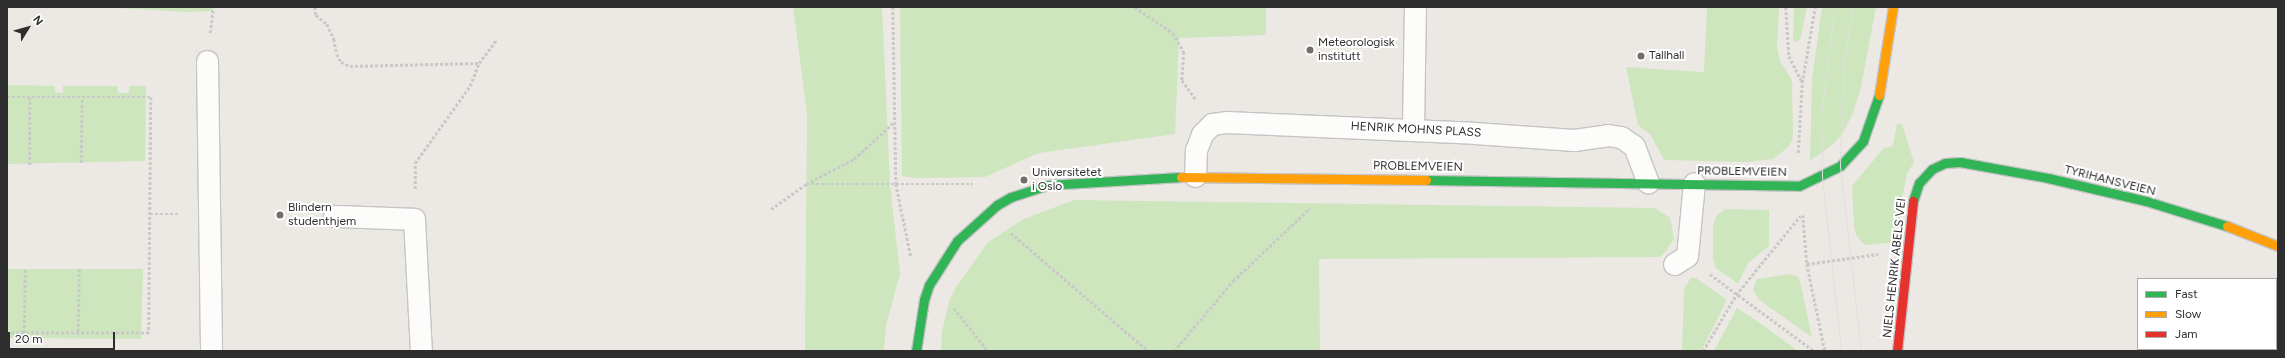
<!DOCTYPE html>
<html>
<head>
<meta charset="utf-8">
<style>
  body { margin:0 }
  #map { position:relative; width:2285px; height:358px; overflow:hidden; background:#ece8e4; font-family:Figtree,sans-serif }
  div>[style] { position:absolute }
  .green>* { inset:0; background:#cee6be }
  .path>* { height:2.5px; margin-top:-1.25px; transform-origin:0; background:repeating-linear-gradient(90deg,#c9c9c8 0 3px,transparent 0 5px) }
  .roads { filter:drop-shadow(1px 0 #c5c4c5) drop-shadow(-1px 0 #c5c4c5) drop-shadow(0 1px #c5c4c5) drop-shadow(0 -1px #c5c4c5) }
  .lane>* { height:21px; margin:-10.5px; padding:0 10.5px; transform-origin:10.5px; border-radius:10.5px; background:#fcfcfb }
  .fast>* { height:9px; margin:-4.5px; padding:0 4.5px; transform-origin:4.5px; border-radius:4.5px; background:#30b455 }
  .slow>* { height:9px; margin:-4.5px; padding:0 4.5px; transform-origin:4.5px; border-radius:4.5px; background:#ff9f0a }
  .jam>* { height:9px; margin:-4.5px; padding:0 4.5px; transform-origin:4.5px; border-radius:4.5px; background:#e5322d }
  .tram>* { height:1px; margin:-0.5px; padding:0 0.5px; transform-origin:0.5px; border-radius:0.5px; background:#dfdfe1 }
  .dots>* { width:11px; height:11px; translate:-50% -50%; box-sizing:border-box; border:2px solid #fff; border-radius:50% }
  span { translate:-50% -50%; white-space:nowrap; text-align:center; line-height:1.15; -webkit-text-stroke:4px #fff; paint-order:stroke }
  .poi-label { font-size:12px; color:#2e2e2e }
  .left { translate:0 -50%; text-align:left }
  .street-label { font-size:12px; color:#2e2e2e }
  .frame { position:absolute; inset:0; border:8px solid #2e2e2e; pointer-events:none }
  .legend { position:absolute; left:2137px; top:278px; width:140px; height:72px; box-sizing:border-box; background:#fff; border:1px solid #ababab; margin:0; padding:5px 7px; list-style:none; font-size:12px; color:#2e2e2e }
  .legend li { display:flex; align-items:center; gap:8px; height:20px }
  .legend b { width:20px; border:1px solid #ababab }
  .north { position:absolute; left:8px; top:8px; width:40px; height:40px; -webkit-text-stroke:3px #fff; paint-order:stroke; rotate:53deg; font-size:11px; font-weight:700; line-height:16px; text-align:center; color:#2e2e2e }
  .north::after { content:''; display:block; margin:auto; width:14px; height:18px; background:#2e2e2e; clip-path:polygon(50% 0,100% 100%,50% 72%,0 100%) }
  .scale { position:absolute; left:8px; top:332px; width:107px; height:18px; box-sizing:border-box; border:2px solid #2e2e2e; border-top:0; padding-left:5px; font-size:12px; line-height:14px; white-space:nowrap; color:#2e2e2e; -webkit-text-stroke:3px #fff; paint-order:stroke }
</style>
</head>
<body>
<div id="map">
  <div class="green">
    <div style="clip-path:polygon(99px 7px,213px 7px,213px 11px,187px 12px)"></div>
    <div style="clip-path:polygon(793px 7px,882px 7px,890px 184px,900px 274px,886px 325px,884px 351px,805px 351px,807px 113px)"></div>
    <div style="clip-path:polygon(900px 7px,1266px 7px,1266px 35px,1179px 38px,1175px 134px,1039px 153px,985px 177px,915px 178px,902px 176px)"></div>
    <div style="clip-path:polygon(1707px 7px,1779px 7px,1777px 46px,1780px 61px,1792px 80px,1793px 133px,1792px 141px,1787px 148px,1773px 159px,1747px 162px,1664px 160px,1651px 135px,1638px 125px,1626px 67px,1704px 72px)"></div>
    <div style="clip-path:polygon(1794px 7px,1807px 7px,1800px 40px,1795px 42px,1793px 40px)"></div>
    <div style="clip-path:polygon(1822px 7px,1876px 7px,1861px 87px,1853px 113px,1843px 133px,1833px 144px,1810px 161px,1812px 79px)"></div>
    <div style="clip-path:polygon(7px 85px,55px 86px,55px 93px,63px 93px,63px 86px,117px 86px,118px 93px,129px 93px,129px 86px,146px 86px,145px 161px,7px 164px)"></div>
    <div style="clip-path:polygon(1897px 124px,1902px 124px,1914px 162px,1907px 174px,1903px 193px,1896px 242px,1865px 245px,1857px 237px,1854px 226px,1852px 186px,1884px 148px,1893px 146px)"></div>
    <div style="clip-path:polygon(1074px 200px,1655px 208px,1670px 218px,1674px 239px,1666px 251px,1659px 257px,1319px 259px,1320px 351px,941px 351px,942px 332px,949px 302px,956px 287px,988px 242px,1024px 219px)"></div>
    <div style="clip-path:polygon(1725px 209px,1769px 210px,1769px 246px,1748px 263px,1738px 284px,1716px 268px,1713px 260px,1713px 225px,1717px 215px)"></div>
    <div style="clip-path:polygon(7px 269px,143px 269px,141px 339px,7px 338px)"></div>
    <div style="clip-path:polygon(1791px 274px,1798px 277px,1801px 285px,1812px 337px,1759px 300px,1753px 289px,1757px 279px)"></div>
    <div style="clip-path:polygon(1691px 278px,1696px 278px,1727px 300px,1701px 351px,1682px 351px,1684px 288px)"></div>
    <div style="clip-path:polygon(1737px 308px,1760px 323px,1798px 351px,1714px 351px)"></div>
  </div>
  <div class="path">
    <div style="left:315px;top:7px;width:8px;rotate:83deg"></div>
    <div style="left:316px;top:15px;width:14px;rotate:39deg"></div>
    <div style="left:327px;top:24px;width:17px;rotate:65deg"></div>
    <div style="left:334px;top:39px;width:15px;rotate:79deg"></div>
    <div style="left:337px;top:54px;width:9px;rotate:63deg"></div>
    <div style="left:341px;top:62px;width:10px;rotate:24deg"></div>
    <div style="left:350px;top:66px;width:129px;rotate:-1.3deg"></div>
    <div style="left:479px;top:63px;width:30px;rotate:-53deg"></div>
    <div style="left:893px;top:7px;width:177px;rotate:89deg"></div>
    <div style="left:896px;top:184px;width:75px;rotate:78.4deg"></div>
    <div style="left:1135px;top:7px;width:46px;rotate:34.4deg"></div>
    <div style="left:1173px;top:33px;width:22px;rotate:60deg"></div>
    <div style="left:1184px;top:52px;width:28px;rotate:94deg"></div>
    <div style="left:1182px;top:80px;width:24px;rotate:54deg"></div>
    <div style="left:1786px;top:7px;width:49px;rotate:86.5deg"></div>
    <div style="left:1789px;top:56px;width:29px;rotate:63deg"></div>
    <div style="left:210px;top:33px;width:26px;rotate:-83deg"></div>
    <div style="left:7px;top:97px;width:144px"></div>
    <div style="left:151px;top:97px;width:236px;rotate:90.5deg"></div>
    <div style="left:149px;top:333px;width:142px;rotate:180deg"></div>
    <div style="left:30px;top:97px;width:68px;rotate:90deg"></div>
    <div style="left:1798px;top:153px;width:70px;rotate:-86.7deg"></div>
    <div style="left:1802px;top:83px;width:77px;rotate:-80.3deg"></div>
    <div style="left:81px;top:163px;width:65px;rotate:-89.1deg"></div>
    <div style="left:806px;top:184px;width:167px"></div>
    <div style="left:415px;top:189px;width:26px;rotate:-90deg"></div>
    <div style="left:415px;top:163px;width:95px;rotate:-54.5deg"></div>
    <div style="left:470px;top:86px;width:25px;rotate:-69deg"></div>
    <div style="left:771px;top:209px;width:43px;rotate:-35.5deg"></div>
    <div style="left:806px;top:184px;width:54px;rotate:-27.5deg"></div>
    <div style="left:854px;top:159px;width:53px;rotate:-42.7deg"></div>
    <div style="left:150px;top:214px;width:29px"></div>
    <div style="left:1803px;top:215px;width:49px;rotate:85.3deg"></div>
    <div style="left:1807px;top:264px;width:89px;rotate:78.3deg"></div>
    <div style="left:1011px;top:233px;width:181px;rotate:40.7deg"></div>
    <div style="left:1807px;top:264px;width:72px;rotate:-8deg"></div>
    <div style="left:1710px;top:274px;width:129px;rotate:36.5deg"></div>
    <div style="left:954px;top:308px;width:55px;rotate:51.7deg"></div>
    <div style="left:78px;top:332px;width:63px;rotate:-89.1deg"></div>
    <div style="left:24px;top:333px;width:64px;rotate:-89.1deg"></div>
    <div style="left:1174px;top:351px;width:92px;rotate:-49.9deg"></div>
    <div style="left:1233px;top:281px;width:106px;rotate:-43.5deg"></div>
    <div style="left:1703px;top:351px;width:65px;rotate:-59.5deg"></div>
    <div style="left:1736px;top:295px;width:102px;rotate:-51deg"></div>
  </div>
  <div class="roads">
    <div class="lane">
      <div style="left:207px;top:61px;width:290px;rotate:89.2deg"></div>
      <div style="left:1413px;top:130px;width:123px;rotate:-89.1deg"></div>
      <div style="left:1195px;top:176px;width:26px;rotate:-88deg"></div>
      <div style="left:1196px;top:150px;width:17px;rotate:-69deg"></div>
      <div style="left:1202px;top:134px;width:14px;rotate:-45deg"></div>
      <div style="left:1212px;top:124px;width:14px;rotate:-8deg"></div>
      <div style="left:1226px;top:122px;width:248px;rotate:2.5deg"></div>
      <div style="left:1474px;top:133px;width:100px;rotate:4deg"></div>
      <div style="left:1574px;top:140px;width:34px;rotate:-8deg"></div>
      <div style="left:1608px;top:135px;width:13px;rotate:9deg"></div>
      <div style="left:1621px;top:137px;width:16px;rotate:35deg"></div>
      <div style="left:1634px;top:146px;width:39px;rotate:69deg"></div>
      <div style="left:334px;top:216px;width:80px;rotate:2.1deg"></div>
      <div style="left:414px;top:219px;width:132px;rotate:87deg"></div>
      <div style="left:1674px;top:264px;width:15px;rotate:-32deg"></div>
      <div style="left:1687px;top:256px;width:73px;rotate:-84.5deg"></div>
    </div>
    <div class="fast">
      <div style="left:1426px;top:180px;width:373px;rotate:0.9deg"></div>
      <div style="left:1799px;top:186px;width:46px;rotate:-26deg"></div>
      <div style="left:1840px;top:166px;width:34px;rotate:-47deg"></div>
      <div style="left:1863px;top:141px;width:49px;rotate:-70.8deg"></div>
      <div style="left:1913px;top:201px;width:19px;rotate:-72deg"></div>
      <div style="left:1919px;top:183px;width:19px;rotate:-47deg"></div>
      <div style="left:1932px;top:169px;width:14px;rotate:-25deg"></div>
      <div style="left:1945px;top:163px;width:15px;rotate:-4deg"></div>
      <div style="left:1960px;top:162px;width:89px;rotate:10.3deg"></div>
      <div style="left:2048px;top:178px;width:101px;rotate:13.2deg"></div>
      <div style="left:2146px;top:201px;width:85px;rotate:17.2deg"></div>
      <div style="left:916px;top:351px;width:52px;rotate:-81.1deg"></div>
      <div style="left:924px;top:300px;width:16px;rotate:-72deg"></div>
      <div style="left:929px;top:285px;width:52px;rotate:-57.5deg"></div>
      <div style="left:957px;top:241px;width:54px;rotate:-42deg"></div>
      <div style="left:997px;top:205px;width:16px;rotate:-30deg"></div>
      <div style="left:1011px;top:197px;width:38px;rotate:-18deg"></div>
      <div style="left:1047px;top:185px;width:134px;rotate:-3.4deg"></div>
    </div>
    <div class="slow">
      <div style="left:1879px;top:95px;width:89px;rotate:-81deg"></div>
      <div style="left:1181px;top:177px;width:245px;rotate:0.7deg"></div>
      <div style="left:2227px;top:226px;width:55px;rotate:21.4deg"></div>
    </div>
    <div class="jam">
      <div style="left:1897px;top:351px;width:151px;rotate:-83.9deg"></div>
    </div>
  </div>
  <div class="tram">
    <div style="left:1835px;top:7px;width:107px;rotate:97.5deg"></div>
    <div style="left:1821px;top:113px;width:63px;rotate:89.1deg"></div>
    <div style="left:1822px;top:176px;width:176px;rotate:83.8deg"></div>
    <div style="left:1853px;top:7px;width:55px;rotate:99.5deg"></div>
    <div style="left:1844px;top:61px;width:105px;rotate:92.2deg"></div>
    <div style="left:1840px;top:166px;width:186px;rotate:83.5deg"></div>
  </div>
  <div class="dots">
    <div style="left:1310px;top:50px;background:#706f6e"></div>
    <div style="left:1641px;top:56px;background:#706f6e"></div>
    <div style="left:1024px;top:180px;background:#706f6e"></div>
    <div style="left:280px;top:215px;background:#706f6e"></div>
  </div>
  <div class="poi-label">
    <span class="left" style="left:1318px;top:50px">Meteorologisk<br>institutt</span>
    <span class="left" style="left:1649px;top:56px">Tallhall</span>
    <span class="left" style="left:1032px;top:180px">Universitetet<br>i Oslo</span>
    <span class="left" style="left:288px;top:215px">Blindern<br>studenthjem</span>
  </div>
  <div class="street-label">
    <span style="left:1416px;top:130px;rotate:3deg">HENRIK MOHNS PLASS</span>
    <span style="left:1418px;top:167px;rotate:1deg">PROBLEMVEIEN</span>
    <span style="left:1742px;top:172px;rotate:1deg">PROBLEMVEIEN</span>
    <span style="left:2110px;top:181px;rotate:14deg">TYRIHANSVEIEN</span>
    <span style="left:1895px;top:268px;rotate:-84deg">NIELS HENRIK ABELS VEI</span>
  </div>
  <div class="frame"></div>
  <ul class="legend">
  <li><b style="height:5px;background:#30b455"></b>Fast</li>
  <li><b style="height:5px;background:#ff9f0a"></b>Slow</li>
  <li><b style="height:5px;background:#e5322d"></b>Jam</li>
  </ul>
  <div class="north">N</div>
  <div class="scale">20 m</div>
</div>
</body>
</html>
